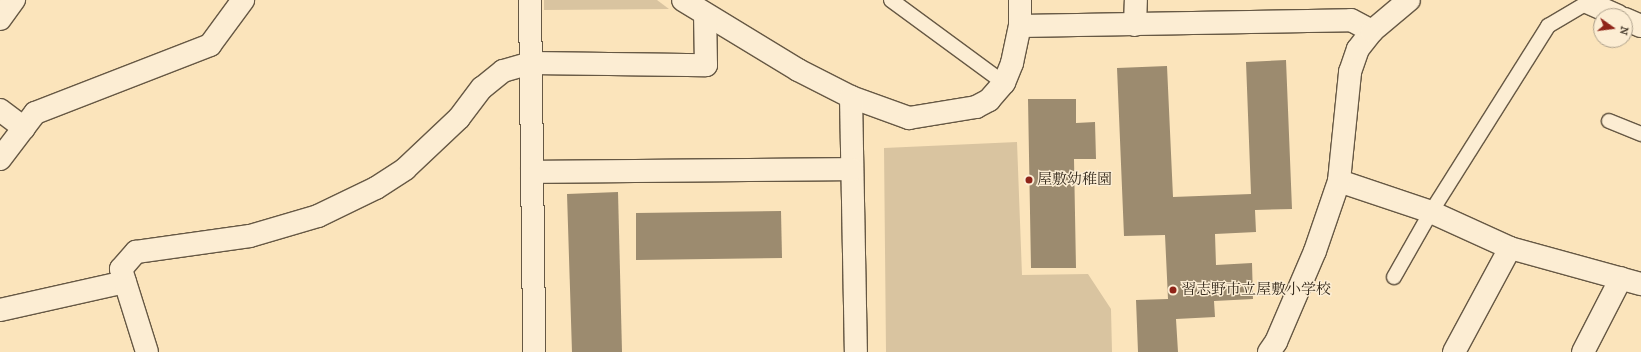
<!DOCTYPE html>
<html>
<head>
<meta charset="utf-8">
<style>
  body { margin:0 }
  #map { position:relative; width:1641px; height:352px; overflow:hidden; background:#fbe4bb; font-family:"IM FELL French Canon","Noto Serif JP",serif }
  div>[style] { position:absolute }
  .green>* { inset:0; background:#d9c4a0 }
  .building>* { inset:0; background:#9c8b6f }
  .roads { filter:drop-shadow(1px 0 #665844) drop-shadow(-1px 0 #665844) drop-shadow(0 1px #665844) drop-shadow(0 -1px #665844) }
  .service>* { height:14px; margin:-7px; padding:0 7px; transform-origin:7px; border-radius:7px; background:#fcedd3 }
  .minor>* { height:22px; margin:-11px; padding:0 11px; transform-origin:11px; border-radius:11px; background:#fcedd3 }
  .tertiary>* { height:22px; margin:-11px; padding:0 11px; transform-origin:11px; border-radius:11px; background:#fcedd3 }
  .dots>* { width:11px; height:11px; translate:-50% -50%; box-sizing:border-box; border:2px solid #fcedd3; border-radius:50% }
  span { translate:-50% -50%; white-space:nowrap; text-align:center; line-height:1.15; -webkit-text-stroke:3px #fcedd3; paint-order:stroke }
  .poi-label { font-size:15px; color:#352a1c }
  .left { translate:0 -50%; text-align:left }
  .north { position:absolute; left:1593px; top:8px; width:40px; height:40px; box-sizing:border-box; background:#fcedd3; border:1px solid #ac9f8a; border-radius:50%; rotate:104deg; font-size:11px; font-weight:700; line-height:16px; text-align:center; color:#352a1c }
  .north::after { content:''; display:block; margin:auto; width:14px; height:18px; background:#8f2418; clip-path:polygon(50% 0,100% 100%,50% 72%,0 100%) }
</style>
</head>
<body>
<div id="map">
  <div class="green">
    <div style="clip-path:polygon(544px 0,657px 0,669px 9px,544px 10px)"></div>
    <div style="clip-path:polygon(1017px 142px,1022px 275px,1088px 274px,1111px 309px,1112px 352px,886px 352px,884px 148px)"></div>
  </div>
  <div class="building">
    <div style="clip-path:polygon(1286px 60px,1292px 209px,1255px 210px,1256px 232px,1215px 234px,1216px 265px,1252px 263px,1253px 299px,1214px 301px,1215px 317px,1176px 319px,1178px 352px,1138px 352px,1136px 300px,1168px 299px,1165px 235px,1124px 236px,1117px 68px,1167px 66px,1173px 197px,1251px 194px,1246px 62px)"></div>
    <div style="clip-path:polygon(1028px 99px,1076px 99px,1076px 123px,1095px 122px,1096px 159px,1074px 159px,1076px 268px,1031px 268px)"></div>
    <div style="clip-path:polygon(618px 192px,622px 352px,572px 352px,567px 194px)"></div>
    <div style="clip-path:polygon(781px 211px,782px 258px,636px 260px,636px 213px)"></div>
  </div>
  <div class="roads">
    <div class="service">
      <div style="left:891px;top:0;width:140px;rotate:36.3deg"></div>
      <div style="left:1609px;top:121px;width:35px;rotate:22deg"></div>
      <div style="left:1394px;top:277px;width:75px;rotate:-60.4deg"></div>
      <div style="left:1431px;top:212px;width:220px;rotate:-57.8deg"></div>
      <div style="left:1548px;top:26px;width:51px;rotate:-30.6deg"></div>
    </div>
    <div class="minor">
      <div style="left:683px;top:0;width:135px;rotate:31.3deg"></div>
      <div style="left:798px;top:70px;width:59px;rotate:27deg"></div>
      <div style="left:851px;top:97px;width:62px;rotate:19.9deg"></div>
      <div style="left:909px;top:118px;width:68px;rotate:-9.3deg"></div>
      <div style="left:976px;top:107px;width:15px;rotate:-28deg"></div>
      <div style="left:989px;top:100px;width:23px;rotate:-49deg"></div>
      <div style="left:1004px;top:83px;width:22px;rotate:-68deg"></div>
      <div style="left:1012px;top:63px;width:38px;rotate:-78deg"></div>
      <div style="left:1020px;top:26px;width:26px;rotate:-90deg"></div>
      <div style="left:1589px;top:3px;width:32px;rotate:24deg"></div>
      <div style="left:0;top:19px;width:24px;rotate:-54deg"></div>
      <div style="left:1625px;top:19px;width:17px;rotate:24deg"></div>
      <div style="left:1135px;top:25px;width:25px;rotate:-88deg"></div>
      <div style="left:1020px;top:26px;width:331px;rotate:-1deg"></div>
      <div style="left:1351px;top:20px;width:24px;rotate:28deg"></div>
      <div style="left:851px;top:97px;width:255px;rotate:88.9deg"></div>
      <div style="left:0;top:110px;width:30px;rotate:37deg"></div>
      <div style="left:0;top:159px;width:58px;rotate:-52.7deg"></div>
      <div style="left:35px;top:113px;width:188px;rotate:-21.2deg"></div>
      <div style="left:210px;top:45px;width:56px;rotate:-53.7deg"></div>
      <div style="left:532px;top:172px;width:320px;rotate:-0.5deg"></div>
      <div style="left:1339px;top:181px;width:97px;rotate:18.6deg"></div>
      <div style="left:1431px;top:212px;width:87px;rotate:24.5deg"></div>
      <div style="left:1510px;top:248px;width:136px;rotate:15.4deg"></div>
      <div style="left:0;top:310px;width:128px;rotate:-12.6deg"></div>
      <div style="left:147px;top:352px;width:87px;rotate:-107.4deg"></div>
      <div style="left:121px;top:269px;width:23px;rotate:-49deg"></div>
      <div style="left:136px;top:252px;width:115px;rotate:-8deg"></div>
      <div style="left:250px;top:236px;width:71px;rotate:-16.4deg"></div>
      <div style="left:318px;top:216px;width:64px;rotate:-25.8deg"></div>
      <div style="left:376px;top:188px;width:35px;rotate:-33deg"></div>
      <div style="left:405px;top:169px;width:74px;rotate:-43.4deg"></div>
      <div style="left:459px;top:118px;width:38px;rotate:-53deg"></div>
      <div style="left:482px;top:88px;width:27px;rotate:-39deg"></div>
      <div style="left:503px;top:71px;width:29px;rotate:-16deg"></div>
      <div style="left:531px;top:63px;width:175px;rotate:0.7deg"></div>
      <div style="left:706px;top:65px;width:50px;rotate:-91.1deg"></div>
      <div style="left:1269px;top:352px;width:12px;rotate:-55deg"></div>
      <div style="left:1276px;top:342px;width:99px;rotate:-66.8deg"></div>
      <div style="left:1315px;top:251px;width:74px;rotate:-71.1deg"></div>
      <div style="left:1339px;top:181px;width:110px;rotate:-84.2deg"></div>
      <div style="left:1350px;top:72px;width:24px;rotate:-71deg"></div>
      <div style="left:1358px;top:49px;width:23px;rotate:-52deg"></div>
      <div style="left:1372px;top:31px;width:48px;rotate:-40deg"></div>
      <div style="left:1454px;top:352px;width:118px;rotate:-61.7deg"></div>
      <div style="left:1583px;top:352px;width:83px;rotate:-62.8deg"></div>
    </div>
    <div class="tertiary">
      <div style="left:530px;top:0;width:352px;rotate:89.3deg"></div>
    </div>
  </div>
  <div class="dots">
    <div style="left:1029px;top:180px;background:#8f2418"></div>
    <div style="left:1173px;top:290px;background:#8f2418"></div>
  </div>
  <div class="poi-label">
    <span class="left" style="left:1037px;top:180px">屋敷幼稚園</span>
    <span class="left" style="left:1181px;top:290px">習志野市立屋敷小学校</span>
  </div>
  <div class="north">N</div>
</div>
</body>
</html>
